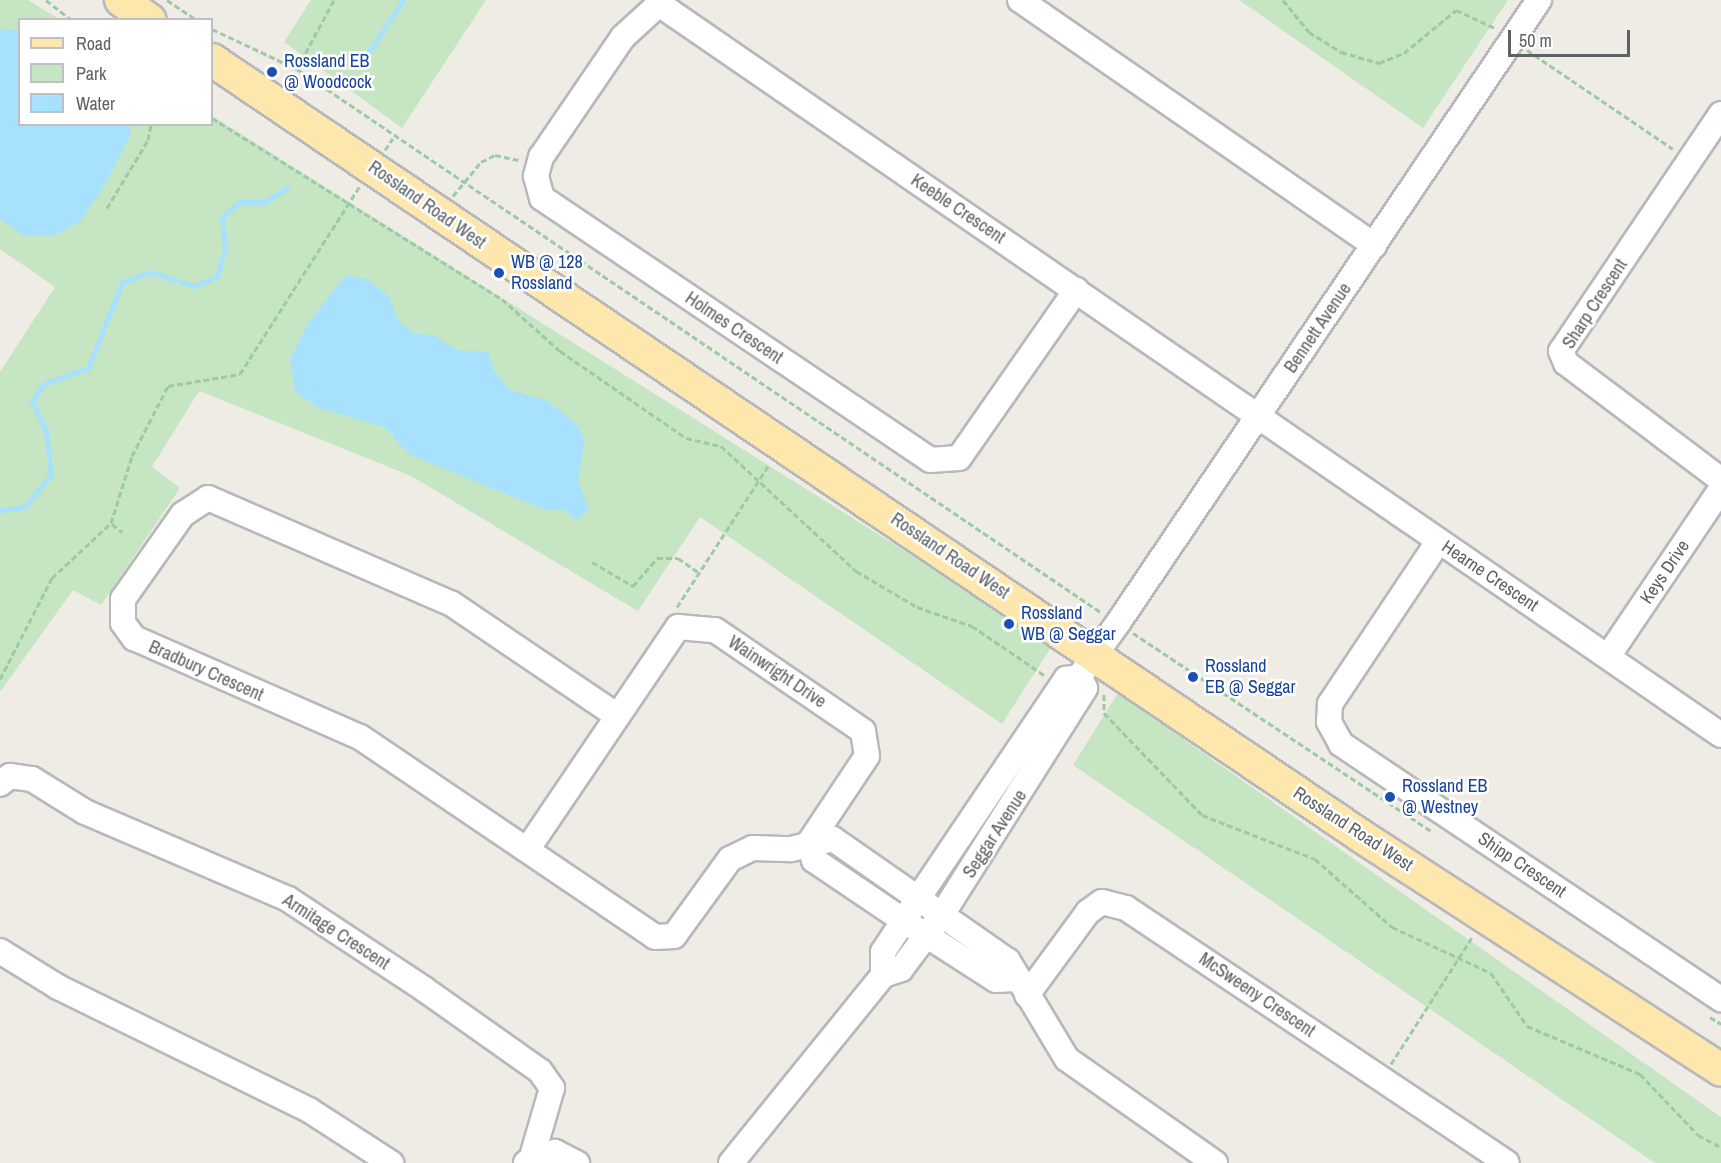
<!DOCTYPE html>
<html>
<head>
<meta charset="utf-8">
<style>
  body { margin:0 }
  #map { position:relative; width:1721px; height:1163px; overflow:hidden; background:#efece5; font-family:"Archivo Narrow",sans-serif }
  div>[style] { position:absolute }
  .green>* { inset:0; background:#c6e6c3 }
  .water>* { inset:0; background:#a8e1fd }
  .stream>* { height:5px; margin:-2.5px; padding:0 2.5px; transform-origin:2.5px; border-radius:2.5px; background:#a8e1fd }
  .path>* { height:3px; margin-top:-1.5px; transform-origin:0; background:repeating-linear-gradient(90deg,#9dc9a5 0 6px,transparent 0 9px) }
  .roads { filter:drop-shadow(2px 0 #b6b8bc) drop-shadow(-2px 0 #b6b8bc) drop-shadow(0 2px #b6b8bc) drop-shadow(0 -2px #b6b8bc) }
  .minor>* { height:24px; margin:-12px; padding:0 12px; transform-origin:12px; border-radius:12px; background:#fff }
  .major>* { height:32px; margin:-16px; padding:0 16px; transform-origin:16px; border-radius:16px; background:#fde7ad }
  .dots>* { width:16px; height:16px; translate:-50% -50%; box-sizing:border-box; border:3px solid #fff; border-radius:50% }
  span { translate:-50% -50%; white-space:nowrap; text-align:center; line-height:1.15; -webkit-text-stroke:5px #fff; paint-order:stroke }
  .transit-label { font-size:18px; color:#164399 }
  .left { translate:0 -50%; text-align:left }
  .street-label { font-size:18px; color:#5d6265 }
  .legend { position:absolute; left:18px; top:18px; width:195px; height:108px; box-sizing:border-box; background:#fff; border:2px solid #bec0c1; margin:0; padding:8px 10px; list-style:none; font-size:18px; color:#5d6265 }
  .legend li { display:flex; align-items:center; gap:12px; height:30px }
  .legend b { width:30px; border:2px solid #bec0c1 }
  .scale { position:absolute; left:1508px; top:30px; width:122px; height:27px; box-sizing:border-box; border:3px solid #5d6265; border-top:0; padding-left:8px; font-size:18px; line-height:21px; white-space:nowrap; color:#5d6265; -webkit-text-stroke:4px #fff; paint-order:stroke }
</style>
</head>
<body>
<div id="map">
  <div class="green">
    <div style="clip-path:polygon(0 0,28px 0,59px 19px,20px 20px,20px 124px,212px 124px,212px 116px,1053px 644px,1002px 724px,700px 517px,638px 611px,411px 476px,199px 391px,152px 467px,180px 488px,101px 605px,73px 590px,0 692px,0 372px,55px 287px,0 249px)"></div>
    <div style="clip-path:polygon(311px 0,486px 0,402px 128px,284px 42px)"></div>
    <div style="clip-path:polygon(1239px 0,1508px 0,1423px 128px)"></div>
    <div style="clip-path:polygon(1118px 693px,1721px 1117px,1721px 1163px,1655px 1163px,1073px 765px)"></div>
  </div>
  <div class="water">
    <div style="clip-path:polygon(0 29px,19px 30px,20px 124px,129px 125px,131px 134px,104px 186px,81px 220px,54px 236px,24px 236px,0 219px)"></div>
    <div style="clip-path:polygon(346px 275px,367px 279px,389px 296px,399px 323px,414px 333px,436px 336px,456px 350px,489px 352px,494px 371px,510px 390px,548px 401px,576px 424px,585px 440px,578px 481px,589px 510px,576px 520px,563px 509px,548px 511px,410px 455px,384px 427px,319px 408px,295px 392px,290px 359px,308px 323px)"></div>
  </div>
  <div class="stream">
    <div style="left:361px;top:63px;width:76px;rotate:-56.3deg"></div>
    <div style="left:0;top:510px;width:25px;rotate:-7deg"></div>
    <div style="left:25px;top:507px;width:42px;rotate:-51.8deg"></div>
    <div style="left:51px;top:474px;width:43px;rotate:-96.6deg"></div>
    <div style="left:46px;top:431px;width:33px;rotate:-115deg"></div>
    <div style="left:32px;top:401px;width:22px;rotate:-54deg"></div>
    <div style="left:45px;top:383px;width:46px;rotate:-19.2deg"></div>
    <div style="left:88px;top:368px;width:92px;rotate:-68.4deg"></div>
    <div style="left:122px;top:282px;width:31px;rotate:-19deg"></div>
    <div style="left:151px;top:272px;width:44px;rotate:18.4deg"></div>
    <div style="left:193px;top:286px;width:26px;rotate:-21deg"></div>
    <div style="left:217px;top:277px;width:30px;rotate:-75deg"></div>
    <div style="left:225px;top:248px;width:30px;rotate:-96deg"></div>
    <div style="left:222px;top:218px;width:23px;rotate:-45deg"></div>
    <div style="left:238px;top:202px;width:27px"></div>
    <div style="left:265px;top:202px;width:26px;rotate:-32deg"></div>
  </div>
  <div class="path">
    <div style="left:46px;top:0;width:33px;rotate:38deg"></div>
    <div style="left:167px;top:0;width:36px;rotate:34deg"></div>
    <div style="left:1283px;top:0;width:41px;rotate:50.9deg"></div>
    <div style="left:1309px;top:32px;width:38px;rotate:32deg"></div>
    <div style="left:1341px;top:52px;width:40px;rotate:16deg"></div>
    <div style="left:1379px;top:63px;width:27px;rotate:-22deg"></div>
    <div style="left:1404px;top:53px;width:67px;rotate:-39.6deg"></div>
    <div style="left:1456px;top:10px;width:45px;rotate:24.9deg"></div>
    <div style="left:212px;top:29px;width:94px;rotate:25.2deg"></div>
    <div style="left:297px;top:69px;width:972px;rotate:34.05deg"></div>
    <div style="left:1527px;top:50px;width:176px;rotate:34.1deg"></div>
    <div style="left:297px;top:69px;width:78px;rotate:-61.8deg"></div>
    <div style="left:212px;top:118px;width:342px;rotate:32deg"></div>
    <div style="left:502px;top:299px;width:78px;rotate:41.9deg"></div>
    <div style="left:560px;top:351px;width:153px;rotate:34.6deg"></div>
    <div style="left:686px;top:438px;width:36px;rotate:13deg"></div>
    <div style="left:721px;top:446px;width:184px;rotate:42.8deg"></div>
    <div style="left:856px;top:571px;width:71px;rotate:30.5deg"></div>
    <div style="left:917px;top:607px;width:58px;rotate:19.1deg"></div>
    <div style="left:972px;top:626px;width:87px;rotate:34.2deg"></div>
    <div style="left:385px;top:150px;width:14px;rotate:-56deg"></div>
    <div style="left:453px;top:196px;width:44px;rotate:-50.5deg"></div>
    <div style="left:481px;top:162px;width:16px;rotate:-27deg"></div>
    <div style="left:495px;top:155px;width:24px;rotate:12deg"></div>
    <div style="left:107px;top:208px;width:79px;rotate:-58.9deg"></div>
    <div style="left:148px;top:140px;width:16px;rotate:-79deg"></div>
    <div style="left:112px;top:524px;width:13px;rotate:39deg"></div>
    <div style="left:592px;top:562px;width:48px;rotate:30.3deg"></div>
    <div style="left:633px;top:586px;width:37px;rotate:-49deg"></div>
    <div style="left:657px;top:558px;width:21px"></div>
    <div style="left:678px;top:558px;width:24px;rotate:35deg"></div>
    <div style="left:677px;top:607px;width:169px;rotate:-57.1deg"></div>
    <div style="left:1133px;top:633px;width:360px;rotate:33.6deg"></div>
    <div style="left:0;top:679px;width:114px;rotate:-62.8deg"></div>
    <div style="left:52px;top:578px;width:81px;rotate:-43deg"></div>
    <div style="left:111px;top:523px;width:70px;rotate:-72.6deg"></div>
    <div style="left:132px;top:456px;width:79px;rotate:-62.8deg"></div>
    <div style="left:168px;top:386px;width:73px;rotate:-9.5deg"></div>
    <div style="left:240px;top:374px;width:222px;rotate:-57.5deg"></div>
    <div style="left:1104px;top:694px;width:19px;rotate:90deg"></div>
    <div style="left:1104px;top:713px;width:141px;rotate:46.1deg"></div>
    <div style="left:1202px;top:815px;width:121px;rotate:21.3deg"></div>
    <div style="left:1315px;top:859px;width:103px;rotate:41.4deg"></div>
    <div style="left:1392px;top:927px;width:109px;rotate:24.9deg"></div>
    <div style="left:1491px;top:973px;width:64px;rotate:55.8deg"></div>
    <div style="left:1527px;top:1026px;width:123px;rotate:23deg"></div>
    <div style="left:1640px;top:1074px;width:84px;rotate:46.4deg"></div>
    <div style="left:1698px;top:1135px;width:26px;rotate:28deg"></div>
    <div style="left:1710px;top:1017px;width:13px;rotate:32deg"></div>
    <div style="left:1391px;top:1064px;width:152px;rotate:-57.4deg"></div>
  </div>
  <div class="roads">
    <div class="minor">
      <div style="left:1020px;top:0;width:431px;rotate:34.7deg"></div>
      <div style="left:659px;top:4px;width:1289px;rotate:34.54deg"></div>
      <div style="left:659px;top:4px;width:49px;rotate:137.5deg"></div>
      <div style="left:623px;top:37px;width:145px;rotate:124.3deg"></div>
      <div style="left:541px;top:157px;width:20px;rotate:105deg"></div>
      <div style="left:536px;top:176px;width:23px;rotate:75deg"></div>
      <div style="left:542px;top:198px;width:468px;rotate:34deg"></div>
      <div style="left:930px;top:460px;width:29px;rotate:-4deg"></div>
      <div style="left:959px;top:458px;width:205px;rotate:-55.1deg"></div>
      <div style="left:1721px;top:114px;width:286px;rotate:124deg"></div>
      <div style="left:1561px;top:351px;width:13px;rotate:67deg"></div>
      <div style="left:1566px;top:363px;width:194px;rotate:37deg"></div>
      <div style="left:1438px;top:542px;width:195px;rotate:123.7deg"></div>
      <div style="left:1330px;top:704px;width:18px;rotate:93deg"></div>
      <div style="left:1329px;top:722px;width:25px;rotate:61deg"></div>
      <div style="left:1341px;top:744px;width:458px;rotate:33.9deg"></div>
      <div style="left:1609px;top:655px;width:200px;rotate:-56deg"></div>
      <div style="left:616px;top:715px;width:198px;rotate:-145.9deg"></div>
      <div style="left:452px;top:604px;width:266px;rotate:-156.5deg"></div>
      <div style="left:208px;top:498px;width:30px;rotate:147deg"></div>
      <div style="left:183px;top:514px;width:104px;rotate:125.2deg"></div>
      <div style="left:123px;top:599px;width:24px;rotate:90deg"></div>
      <div style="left:123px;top:623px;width:19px;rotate:54deg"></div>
      <div style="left:134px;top:638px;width:247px;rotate:23.7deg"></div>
      <div style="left:360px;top:737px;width:356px;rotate:34.1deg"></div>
      <div style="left:655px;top:937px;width:19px;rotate:-3deg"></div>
      <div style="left:674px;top:936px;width:95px;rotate:-54deg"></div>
      <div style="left:730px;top:859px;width:25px;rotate:-26deg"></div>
      <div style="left:753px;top:848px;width:38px;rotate:2deg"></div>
      <div style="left:791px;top:849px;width:43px;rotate:-13.4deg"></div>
      <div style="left:833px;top:839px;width:213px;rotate:34.9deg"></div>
      <div style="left:1008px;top:961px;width:114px;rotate:59deg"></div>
      <div style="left:1067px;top:1059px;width:181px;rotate:35.1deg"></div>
      <div style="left:0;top:784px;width:13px;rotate:-39deg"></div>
      <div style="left:10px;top:776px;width:22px;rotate:8deg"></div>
      <div style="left:32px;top:779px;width:62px;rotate:31.9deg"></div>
      <div style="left:85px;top:812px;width:221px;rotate:23.2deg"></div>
      <div style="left:288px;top:899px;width:163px;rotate:33.5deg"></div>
      <div style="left:424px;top:989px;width:142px;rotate:35.3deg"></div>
      <div style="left:540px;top:1071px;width:21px;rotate:55deg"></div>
      <div style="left:552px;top:1088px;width:72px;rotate:106.2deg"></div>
      <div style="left:809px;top:843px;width:18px;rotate:74deg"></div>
      <div style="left:814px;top:860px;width:109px;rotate:34.1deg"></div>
      <div style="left:904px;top:921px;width:109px;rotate:32.7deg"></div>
      <div style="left:996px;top:980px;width:19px;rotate:-3deg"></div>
      <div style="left:529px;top:847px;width:266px;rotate:-55.9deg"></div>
      <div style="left:678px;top:627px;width:37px;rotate:5deg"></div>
      <div style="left:715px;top:630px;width:179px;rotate:34.3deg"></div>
      <div style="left:863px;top:731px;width:25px;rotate:81deg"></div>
      <div style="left:867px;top:756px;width:105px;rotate:123.7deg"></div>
      <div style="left:0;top:951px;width:68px;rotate:31.8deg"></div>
      <div style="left:58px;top:987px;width:280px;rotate:26.1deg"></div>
      <div style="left:309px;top:1110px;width:98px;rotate:32.9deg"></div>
      <div style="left:883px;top:975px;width:23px;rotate:-90deg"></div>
      <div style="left:883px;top:952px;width:62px;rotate:-56.8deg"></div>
      <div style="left:917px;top:900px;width:267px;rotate:-56deg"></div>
      <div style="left:1066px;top:679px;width:13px;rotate:-9deg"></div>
      <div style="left:1079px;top:677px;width:67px;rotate:-54.2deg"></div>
      <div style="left:1118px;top:623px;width:752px;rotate:-55.95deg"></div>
      <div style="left:1027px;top:995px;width:103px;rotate:-53.7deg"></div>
      <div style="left:1088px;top:912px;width:17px;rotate:-36deg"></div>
      <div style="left:1102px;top:902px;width:25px;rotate:14deg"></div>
      <div style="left:1126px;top:908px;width:458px;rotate:33.8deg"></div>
      <div style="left:526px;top:1163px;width:31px;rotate:-21deg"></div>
      <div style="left:555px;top:1152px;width:25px;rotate:27deg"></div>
      <div style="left:731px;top:1163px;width:242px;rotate:-51deg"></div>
      <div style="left:883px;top:975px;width:19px;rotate:-18deg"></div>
      <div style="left:901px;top:969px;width:70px;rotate:-53.1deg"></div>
      <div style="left:943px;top:913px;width:266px;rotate:-57.7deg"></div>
      <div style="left:1085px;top:688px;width:13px;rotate:-119deg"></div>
    </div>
    <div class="major">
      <div style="left:121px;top:0;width:35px;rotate:35deg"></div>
      <div style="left:212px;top:60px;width:1386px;rotate:34.03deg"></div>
      <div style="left:1361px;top:836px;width:429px;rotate:33deg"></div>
    </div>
  </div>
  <div class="dots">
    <div style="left:272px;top:72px;background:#1a4fb4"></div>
    <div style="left:499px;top:273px;background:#1a4fb4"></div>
    <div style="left:1009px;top:624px;background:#1a4fb4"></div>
    <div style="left:1193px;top:677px;background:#1a4fb4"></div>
    <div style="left:1390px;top:797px;background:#1a4fb4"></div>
  </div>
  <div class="transit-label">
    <span class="left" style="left:284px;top:72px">Rossland EB<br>@ Woodcock</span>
    <span class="left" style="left:511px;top:273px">WB @ 128<br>Rossland</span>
    <span class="left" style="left:1021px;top:624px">Rossland<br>WB @ Seggar</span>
    <span class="left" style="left:1205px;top:677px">Rossland<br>EB @ Seggar</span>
    <span class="left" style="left:1402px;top:797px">Rossland EB<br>@ Westney</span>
  </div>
  <div class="street-label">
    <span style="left:427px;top:205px;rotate:35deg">Rossland Road West</span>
    <span style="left:958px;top:209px;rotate:34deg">Keeble Crescent</span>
    <span style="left:1595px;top:304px;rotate:-57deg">Sharp Crescent</span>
    <span style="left:734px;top:328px;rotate:34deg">Holmes Crescent</span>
    <span style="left:1318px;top:328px;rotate:-56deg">Bennett Avenue</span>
    <span style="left:950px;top:556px;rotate:34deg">Rossland Road West</span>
    <span style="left:1665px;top:572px;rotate:-56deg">Keys Drive</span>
    <span style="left:1490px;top:576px;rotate:34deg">Hearne Crescent</span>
    <span style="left:206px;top:671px;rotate:24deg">Bradbury Crescent</span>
    <span style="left:777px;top:672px;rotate:34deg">Wainwright Drive</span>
    <span style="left:1353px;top:829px;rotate:33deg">Rossland Road West</span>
    <span style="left:995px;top:834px;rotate:-57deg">Seggar Avenue</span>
    <span style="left:1522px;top:865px;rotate:34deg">Shipp Crescent</span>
    <span style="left:336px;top:932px;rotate:33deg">Armitage Crescent</span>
    <span style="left:1257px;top:995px;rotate:34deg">McSweeny Crescent</span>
  </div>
  <ul class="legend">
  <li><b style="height:8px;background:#fde7ad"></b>Road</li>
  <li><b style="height:16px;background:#c6e6c3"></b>Park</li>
  <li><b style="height:16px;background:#a8e1fd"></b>Water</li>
  </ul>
  <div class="scale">50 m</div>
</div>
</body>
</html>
